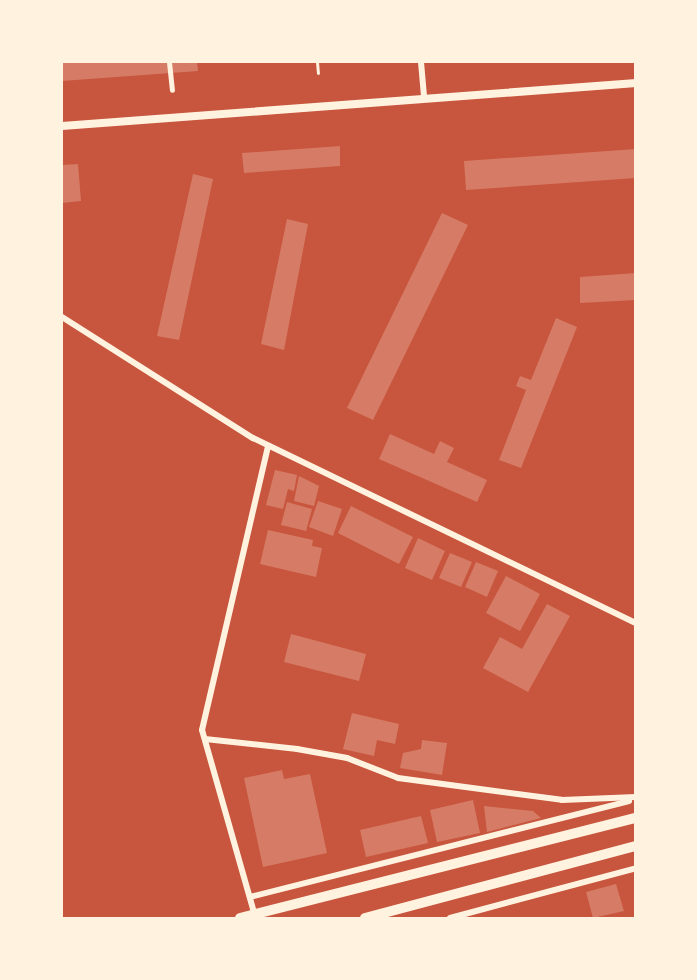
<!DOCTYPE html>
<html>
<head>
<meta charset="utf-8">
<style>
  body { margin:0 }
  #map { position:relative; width:697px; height:980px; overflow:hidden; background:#c8553d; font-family:"Source Sans 3",sans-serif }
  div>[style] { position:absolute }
  .building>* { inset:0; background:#d67c66 }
  .path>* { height:3px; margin:-1.5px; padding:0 1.5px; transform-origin:1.5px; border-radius:1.5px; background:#fff3e0 }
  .pedestrian>* { height:5px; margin:-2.5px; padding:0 2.5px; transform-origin:2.5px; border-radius:2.5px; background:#fff3e0 }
  .minor>* { height:6px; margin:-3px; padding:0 3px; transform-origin:3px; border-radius:3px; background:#fff3e0 }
  .tertiary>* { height:8px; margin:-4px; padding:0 4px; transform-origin:4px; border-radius:4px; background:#fff3e0 }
  .primary>* { height:10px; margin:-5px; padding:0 5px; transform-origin:5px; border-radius:5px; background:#fff3e0 }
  span { translate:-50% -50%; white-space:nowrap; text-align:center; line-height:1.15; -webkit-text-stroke:6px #fff3e0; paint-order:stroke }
  .frame { position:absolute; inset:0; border:63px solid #fff3e0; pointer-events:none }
</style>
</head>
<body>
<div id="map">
  <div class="building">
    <div style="clip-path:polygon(62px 62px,197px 62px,198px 71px,62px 81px)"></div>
    <div style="clip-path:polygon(340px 146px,340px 166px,244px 173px,242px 153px)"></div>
    <div style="clip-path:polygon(636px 149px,636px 178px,466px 190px,464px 161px)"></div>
    <div style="clip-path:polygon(78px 164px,81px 201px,62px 203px,62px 165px)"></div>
    <div style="clip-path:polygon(193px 174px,213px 179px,179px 340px,157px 336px)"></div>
    <div style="clip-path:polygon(442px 213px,468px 225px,373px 420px,347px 408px)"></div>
    <div style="clip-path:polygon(287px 219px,308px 224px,284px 350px,261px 344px)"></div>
    <div style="clip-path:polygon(636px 273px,636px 300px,580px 303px,580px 277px)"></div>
    <div style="clip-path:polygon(556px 318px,577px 327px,521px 468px,499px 460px,526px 390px,516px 386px,520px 376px,531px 380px)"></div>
    <div style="clip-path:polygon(390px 434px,434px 454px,440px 441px,454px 448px,447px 462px,487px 480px,477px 502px,379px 459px)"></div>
    <div style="clip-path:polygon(275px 470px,297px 475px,294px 491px,288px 489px,283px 509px,266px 505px)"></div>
    <div style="clip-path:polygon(299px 476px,319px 486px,314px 506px,294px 501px)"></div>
    <div style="clip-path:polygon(318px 501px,342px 509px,333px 536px,309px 527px)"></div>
    <div style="clip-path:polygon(287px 502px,312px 509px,306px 531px,281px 525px)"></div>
    <div style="clip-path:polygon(351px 506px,413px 537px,399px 564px,338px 533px)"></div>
    <div style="clip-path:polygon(268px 530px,313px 540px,312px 546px,322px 548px,316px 577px,260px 564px)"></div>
    <div style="clip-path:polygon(418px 538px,445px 551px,432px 580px,405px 568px)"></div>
    <div style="clip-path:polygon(450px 553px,472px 562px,461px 587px,439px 578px)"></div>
    <div style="clip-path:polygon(476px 562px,498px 571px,487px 597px,465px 587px)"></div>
    <div style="clip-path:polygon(506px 576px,540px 594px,520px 631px,486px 613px)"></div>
    <div style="clip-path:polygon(547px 604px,570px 616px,528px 692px,483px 668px,500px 637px,522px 649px)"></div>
    <div style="clip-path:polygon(291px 634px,366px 654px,359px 681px,284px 662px)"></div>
    <div style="clip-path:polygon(352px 713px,399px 724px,395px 744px,377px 740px,374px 756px,343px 749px)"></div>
    <div style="clip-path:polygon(422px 740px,447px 743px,442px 775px,400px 768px,403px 753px,421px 749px)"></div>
    <div style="clip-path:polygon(282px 770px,284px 779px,310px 774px,327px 853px,263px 867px,244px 778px)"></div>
    <div style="clip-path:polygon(473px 800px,480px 833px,437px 842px,430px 810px)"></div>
    <div style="clip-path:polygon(484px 806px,533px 811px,541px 818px,487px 832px)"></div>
    <div style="clip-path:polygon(421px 816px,428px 843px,366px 857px,360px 830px)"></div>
    <div style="clip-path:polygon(616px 884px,624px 911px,593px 918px,586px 892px)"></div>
  </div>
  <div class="path">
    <div style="left:317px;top:62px;width:11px;rotate:85deg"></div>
  </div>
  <div class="pedestrian">
    <div style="left:169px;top:62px;width:28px;rotate:84deg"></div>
  </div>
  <div class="minor">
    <div style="left:421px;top:62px;width:36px;rotate:85deg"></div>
    <div style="left:62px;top:317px;width:226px;rotate:32.4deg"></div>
    <div style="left:253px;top:438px;width:425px;rotate:25.8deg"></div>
    <div style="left:205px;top:739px;width:93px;rotate:6.2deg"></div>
    <div style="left:297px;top:749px;width:51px;rotate:10.2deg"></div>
    <div style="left:347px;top:758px;width:55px;rotate:21.4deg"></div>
    <div style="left:398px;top:778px;width:165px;rotate:7.6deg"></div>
    <div style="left:562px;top:800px;width:74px;rotate:-2.3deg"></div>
    <div style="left:250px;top:897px;width:391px;rotate:-14.2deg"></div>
    <div style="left:255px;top:916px;width:193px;rotate:-105.9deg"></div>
    <div style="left:202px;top:730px;width:292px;rotate:-76.9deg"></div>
    <div style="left:450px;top:918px;width:193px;rotate:-15deg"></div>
  </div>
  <div class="tertiary">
    <div style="left:62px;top:126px;width:576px;rotate:-4.28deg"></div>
  </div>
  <div class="primary">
    <div style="left:240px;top:918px;width:408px;rotate:-14.2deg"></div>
    <div style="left:365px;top:918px;width:280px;rotate:-14.9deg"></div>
  </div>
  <div class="frame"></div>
</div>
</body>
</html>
